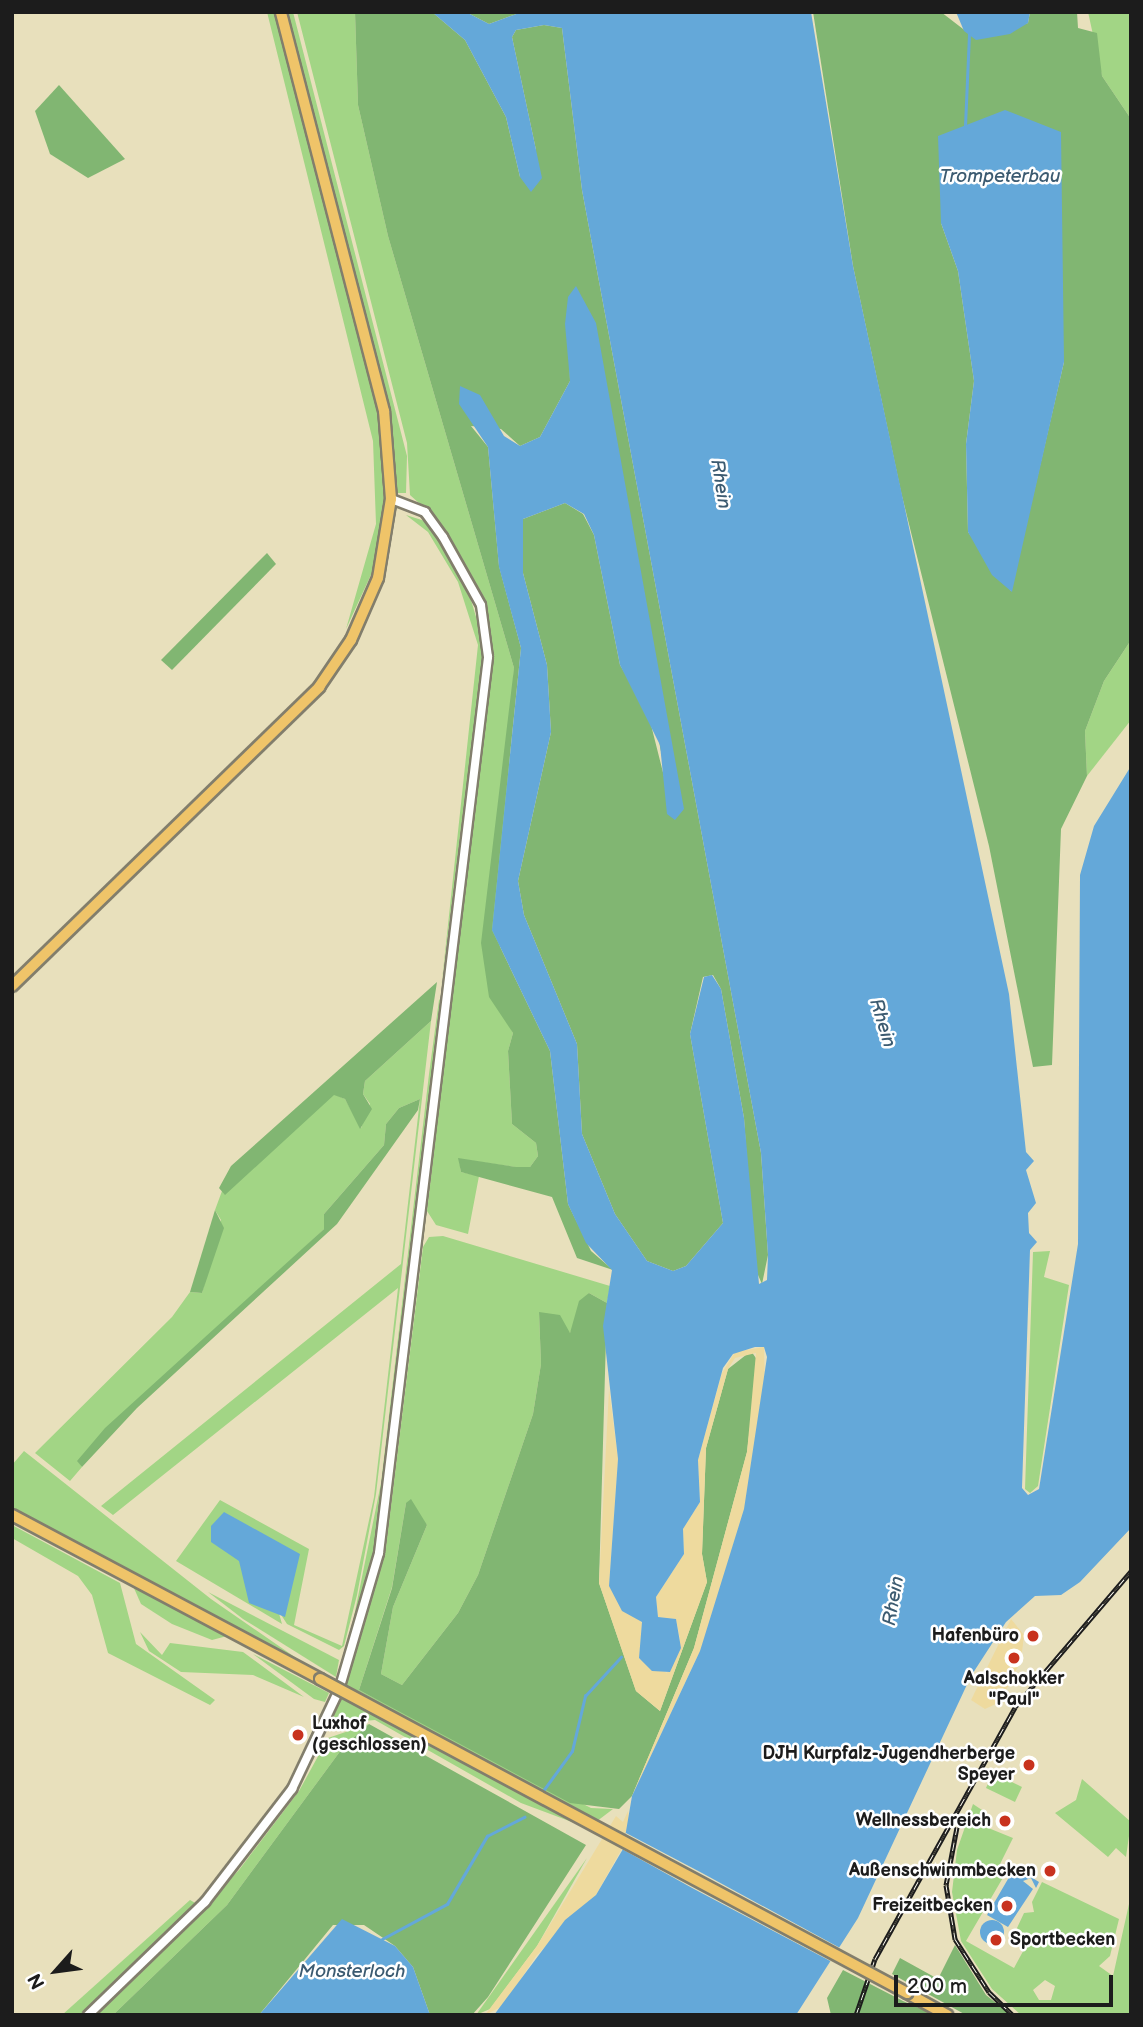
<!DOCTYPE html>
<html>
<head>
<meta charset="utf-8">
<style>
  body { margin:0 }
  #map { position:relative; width:1143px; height:2027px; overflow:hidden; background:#e8e0bc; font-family:"Balsamiq Sans",sans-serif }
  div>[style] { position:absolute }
  .green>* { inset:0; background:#a2d585 }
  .forest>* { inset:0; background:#81b672 }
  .sand>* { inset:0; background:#eeda9e }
  .water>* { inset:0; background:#64a8d9 }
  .round { border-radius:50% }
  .pier>* { inset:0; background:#e8e0bc }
  .stream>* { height:2.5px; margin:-1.25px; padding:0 1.25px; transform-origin:1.25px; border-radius:1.25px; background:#64a8d9 }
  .roads { filter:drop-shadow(2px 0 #827e6c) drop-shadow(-2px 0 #827e6c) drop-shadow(0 2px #827e6c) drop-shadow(0 -2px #827e6c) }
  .minor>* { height:8px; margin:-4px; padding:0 4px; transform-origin:4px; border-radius:4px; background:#fff }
  .major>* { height:10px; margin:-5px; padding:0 5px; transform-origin:5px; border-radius:5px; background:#efc469 }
  .rail>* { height:5px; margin-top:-2.5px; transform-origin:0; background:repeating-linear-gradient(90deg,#fff 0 8px,#1c1c1c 0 16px); box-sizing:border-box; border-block:2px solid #1c1c1c }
  .bridges { filter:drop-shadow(2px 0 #827e6c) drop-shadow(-2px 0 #827e6c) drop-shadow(0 2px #827e6c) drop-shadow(0 -2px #827e6c) }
  .major-bridge>* { height:10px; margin:-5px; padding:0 5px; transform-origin:5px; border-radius:5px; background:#efc469 }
  .dots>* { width:19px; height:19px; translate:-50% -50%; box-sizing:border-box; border:4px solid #fff; border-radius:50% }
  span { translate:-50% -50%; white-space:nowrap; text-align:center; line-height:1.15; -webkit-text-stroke:5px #fff; paint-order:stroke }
  .poi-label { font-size:18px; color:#1c1c1c; font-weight:700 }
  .right { translate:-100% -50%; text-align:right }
  .left { translate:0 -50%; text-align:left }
  .water-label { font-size:19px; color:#3c5b71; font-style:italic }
  .frame { position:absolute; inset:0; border:14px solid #1c1c1c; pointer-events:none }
  .north { position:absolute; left:21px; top:1936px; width:70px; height:70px; -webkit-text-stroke:5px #fff; paint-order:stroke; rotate:242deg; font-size:19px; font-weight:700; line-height:28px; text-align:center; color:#1c1c1c }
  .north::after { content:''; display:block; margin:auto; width:24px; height:32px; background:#1c1c1c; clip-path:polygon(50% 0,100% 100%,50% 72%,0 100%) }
  .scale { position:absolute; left:894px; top:1975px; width:219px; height:32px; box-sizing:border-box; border:4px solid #1c1c1c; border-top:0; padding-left:9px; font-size:21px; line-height:24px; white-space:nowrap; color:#1c1c1c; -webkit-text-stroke:5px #fff; paint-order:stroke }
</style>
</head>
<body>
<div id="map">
  <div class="green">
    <div style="clip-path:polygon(267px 12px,293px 12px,407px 456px,406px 493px,387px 493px,375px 566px,346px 629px,376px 524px,373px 441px)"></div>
    <div style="clip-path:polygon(297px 12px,355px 12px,358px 105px,388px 236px,514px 668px,497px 1001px,513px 1033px,508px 1051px,512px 1124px,536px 1143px,538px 1156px,530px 1167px,515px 1167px,459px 1159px,461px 1172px,479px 1176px,468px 1234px,436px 1225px,427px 1211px,490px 670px,490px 628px,481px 596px,439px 521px,410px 495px,407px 443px)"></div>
    <div style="clip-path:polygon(1088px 12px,1131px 12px,1131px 119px,1102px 76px)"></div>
    <div style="clip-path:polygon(406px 515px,428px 522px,466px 583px,484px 644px,441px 990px,478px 645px,458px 582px,428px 532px)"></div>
    <div style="clip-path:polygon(1131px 640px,1131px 720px,1087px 776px,1085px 731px,1104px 681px)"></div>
    <div style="clip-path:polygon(446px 994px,377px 1540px,348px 1646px,381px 1483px,429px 1074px,439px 1000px)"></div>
    <div style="clip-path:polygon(431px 1021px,376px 1494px,357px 1595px,344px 1646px,339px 1650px,287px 1624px,278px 1610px,282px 1624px,176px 1561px,220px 1500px,309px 1549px,294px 1625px,342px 1646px,374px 1497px,398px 1288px,113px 1515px,101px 1506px,401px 1264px,420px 1099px,399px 1108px,386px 1124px,384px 1145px,324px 1214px,324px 1229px,78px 1461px,82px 1467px,70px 1481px,35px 1453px,172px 1317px,190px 1292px,202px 1293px,221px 1220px,215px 1210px,222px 1191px,334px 1094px,345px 1099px,361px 1128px,370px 1104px,363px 1094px,365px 1081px)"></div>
    <div style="clip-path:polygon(443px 1236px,610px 1286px,607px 1303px,589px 1293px,570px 1333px,539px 1312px,541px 1364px,533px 1414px,478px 1575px,458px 1613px,402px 1685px,381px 1674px,393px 1607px,427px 1525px,406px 1503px,392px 1587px,359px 1690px,591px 1808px,613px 1809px,588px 1828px,521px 1803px,375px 1720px,331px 1724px,386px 1546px,423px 1247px,429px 1237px)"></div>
    <div style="clip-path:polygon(1050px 1251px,1044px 1277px,1069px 1285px,1038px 1486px,1030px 1493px,1025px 1489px,1033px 1252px)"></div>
    <div style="clip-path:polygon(24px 1451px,211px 1599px,312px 1669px,12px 1508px,12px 1465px)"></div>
    <div style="clip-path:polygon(12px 1525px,120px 1583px,136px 1644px,215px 1700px,210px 1705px,108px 1653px,92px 1595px,78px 1576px,12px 1538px)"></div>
    <div style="clip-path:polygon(133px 1586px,227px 1636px,212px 1640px,172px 1624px,141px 1604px)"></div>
    <div style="clip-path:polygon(208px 1592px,339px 1660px,336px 1677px,243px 1619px)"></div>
    <div style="clip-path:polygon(140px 1632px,162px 1655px,170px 1643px,243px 1652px,304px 1697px,253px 1675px,181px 1672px,149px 1651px)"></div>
    <div style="clip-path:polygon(253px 1654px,329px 1693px,325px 1702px,314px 1699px)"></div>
    <div style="clip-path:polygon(369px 1724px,344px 1746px,227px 1905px,113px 2015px,94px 2015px,239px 1870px,299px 1791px,328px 1738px)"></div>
    <div style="clip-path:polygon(993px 1773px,1022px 1787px,1015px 1802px,986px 1788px)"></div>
    <div style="clip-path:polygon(1082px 1779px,1131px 1822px,1126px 1857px,1116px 1848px,1108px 1857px,1055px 1813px,1076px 1800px)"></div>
    <div style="clip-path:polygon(evenodd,973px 1804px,982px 1810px,976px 1823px,1013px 1838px,1000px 1864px,1008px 1869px,966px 1941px,1014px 1968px,1027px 1944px,1017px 1928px,1024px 1913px,1034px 1912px,1032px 1902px,1042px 1882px,1119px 1919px,1110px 1956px,1099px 1966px,1113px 1976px,1131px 1895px,1131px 2015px,1021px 2015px,992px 1989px,961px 1941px,952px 1892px,957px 1850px,973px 1804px,1045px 1980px,1055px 1986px,1051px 2000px,1039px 2000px,1033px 1990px,1045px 1980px)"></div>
    <div style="clip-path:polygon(587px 1858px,537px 1946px,490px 2009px,476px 2015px)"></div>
    <div style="clip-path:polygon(190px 1900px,197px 1904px,125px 1976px,81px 2015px,62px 2015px)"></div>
  </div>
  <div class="forest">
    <div style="clip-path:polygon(355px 12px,432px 12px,465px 40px,506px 117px,520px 177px,536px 150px,512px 37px,516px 30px,544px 25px,562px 28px,582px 190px,761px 1153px,768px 1255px,762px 1284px,754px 1266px,744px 1118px,721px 989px,713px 975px,703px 977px,690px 1034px,723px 1223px,686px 1266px,673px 1271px,647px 1261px,615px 1214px,582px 1134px,577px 1044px,524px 915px,518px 881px,551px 732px,547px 665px,523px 573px,523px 519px,565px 503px,583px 514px,594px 535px,620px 665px,647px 709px,675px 820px,568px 297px,570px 381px,540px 437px,520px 446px,501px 429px,471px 426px,488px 447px,499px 566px,521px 648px,492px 930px,550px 1051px,568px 1204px,591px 1251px,613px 1270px,577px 1258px,552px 1197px,461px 1172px,458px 1158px,516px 1167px,530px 1167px,538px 1156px,536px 1143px,512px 1124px,508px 1051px,513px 1033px,489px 997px,481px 943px,514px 668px,388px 236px,358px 105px)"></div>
    <div style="clip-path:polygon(466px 12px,522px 12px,489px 24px)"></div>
    <div style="clip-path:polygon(evenodd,813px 12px,941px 12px,976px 39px,1028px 23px,1030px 12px,1077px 12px,1078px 28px,1097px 33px,1102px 76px,1131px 119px,1131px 640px,1104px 681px,1085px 731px,1087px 776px,1061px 829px,1052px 1065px,1033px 1067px,989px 846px,901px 492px,853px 266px,813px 12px,941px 223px,1064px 362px,1011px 591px,968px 532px,966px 444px,974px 381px,958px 271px,941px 223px)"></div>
    <div style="clip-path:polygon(59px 85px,125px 159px,88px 178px,50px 154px,35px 111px)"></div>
    <div style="clip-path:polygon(267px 553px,276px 564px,172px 670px,161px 660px)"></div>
    <div style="clip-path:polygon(437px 982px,431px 1021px,365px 1081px,363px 1094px,372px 1109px,360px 1129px,345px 1099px,334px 1095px,225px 1195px,219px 1188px,231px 1166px)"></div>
    <div style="clip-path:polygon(420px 1099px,418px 1110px,337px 1224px,137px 1408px,82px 1467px,77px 1461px,105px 1428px,324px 1229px,324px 1214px,384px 1145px,386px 1124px,399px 1108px)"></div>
    <div style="clip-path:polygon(215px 1210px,224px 1228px,202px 1293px,190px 1292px)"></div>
    <div style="clip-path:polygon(589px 1293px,607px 1303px,599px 1583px,636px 1691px,660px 1711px,707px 1582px,702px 1554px,706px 1448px,728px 1369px,751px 1351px,758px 1361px,747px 1452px,694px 1648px,632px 1796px,619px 1809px,570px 1803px,359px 1690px,392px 1588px,406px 1503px,411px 1499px,427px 1525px,393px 1607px,381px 1674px,402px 1685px,458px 1613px,478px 1575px,533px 1414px,541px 1364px,539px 1312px,560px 1315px,570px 1333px,579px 1301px)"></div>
    <div style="clip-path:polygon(369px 1724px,586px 1845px,488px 1997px,472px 2015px,430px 2015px,413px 1967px,395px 1946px,364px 1925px,333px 1925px,259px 2015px,113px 2015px,227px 1905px,344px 1746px)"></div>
    <div style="clip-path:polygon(955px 1945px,986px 1995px,1011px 2015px,966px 2015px,892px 1974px,900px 1958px,938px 1979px)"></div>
    <div style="clip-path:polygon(843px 1970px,903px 2001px,935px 2015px,831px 2015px,827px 1998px)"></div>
  </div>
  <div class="sand">
    <div style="clip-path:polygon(764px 1347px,768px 1512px,713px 1649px,697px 1657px,632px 1796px,694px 1648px,747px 1452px,756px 1353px,735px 1358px,728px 1369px,706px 1448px,702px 1554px,707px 1582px,660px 1711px,636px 1691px,599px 1583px,609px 1389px,618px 1459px,609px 1586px,642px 1623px,639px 1659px,667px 1673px,680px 1639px,676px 1619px,658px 1617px,656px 1597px,684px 1554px,683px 1529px,700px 1502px,698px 1460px,722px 1373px,735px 1352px)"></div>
    <div style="clip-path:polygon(1011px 1619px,1024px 1635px,1021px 1661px,1000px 1702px,985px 1709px,971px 1700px)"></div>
    <div style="clip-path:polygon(628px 1811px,630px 1834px,596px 1895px,536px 1956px,503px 2006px,485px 2015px,537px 1946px,616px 1816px,623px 1822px)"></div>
  </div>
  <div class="water">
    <div style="clip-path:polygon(432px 12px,466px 12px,489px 24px,522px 12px,811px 12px,853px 266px,1009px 994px,1026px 1152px,1034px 1161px,1026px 1170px,1036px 1203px,1028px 1213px,1029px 1233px,1037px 1242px,1030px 1250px,1022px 1488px,1028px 1495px,1039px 1489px,1078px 1244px,1080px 875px,1094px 826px,1131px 766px,1131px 1528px,1080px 1582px,1061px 1595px,1035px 1596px,1006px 1622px,971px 1676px,858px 1918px,796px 2015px,494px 2015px,565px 1920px,596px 1895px,623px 1849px,632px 1796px,700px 1651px,744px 1509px,767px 1357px,764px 1347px,755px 1347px,733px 1354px,723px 1368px,698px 1460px,700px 1502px,683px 1529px,684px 1554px,656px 1597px,658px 1617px,676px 1619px,681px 1648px,670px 1672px,652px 1671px,639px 1658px,642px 1622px,622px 1611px,609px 1586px,618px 1459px,603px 1326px,612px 1270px,586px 1243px,568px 1204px,550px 1051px,492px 930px,521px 648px,499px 567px,488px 447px,459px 404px,460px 386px,480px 395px,504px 436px,520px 446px,540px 437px,570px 381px,565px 324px,568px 297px,576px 286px,596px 323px,684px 809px,675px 820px,667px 814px,660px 745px,620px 665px,594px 535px,584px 514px,565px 503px,523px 519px,523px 573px,547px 665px,551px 732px,518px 881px,524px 915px,577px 1044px,582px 1134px,615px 1214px,647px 1261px,673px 1271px,686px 1266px,723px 1223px,690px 1034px,704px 977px,712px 975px,721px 989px,744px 1118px,759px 1284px,767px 1280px,768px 1255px,761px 1153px,582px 190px,562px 28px,544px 25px,516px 30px,512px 37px,542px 178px,531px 192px,520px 177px,506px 117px,465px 40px)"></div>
    <div style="clip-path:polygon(956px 12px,1030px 12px,1028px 23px,1010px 34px,976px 40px,964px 31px)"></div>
    <div style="clip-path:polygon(1005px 110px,1061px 132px,1064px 362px,1012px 592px,992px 575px,968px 532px,966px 444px,974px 381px,958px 271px,941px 223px,938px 136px)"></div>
    <div style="clip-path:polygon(224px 1512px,300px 1554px,285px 1617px,249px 1603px,239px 1561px,211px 1542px,211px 1526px)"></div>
    <div style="clip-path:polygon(1015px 1867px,1039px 1882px,1036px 1888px,1031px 1878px,1023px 1881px,1033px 1889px,1008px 1927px,987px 1915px)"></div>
    <div style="clip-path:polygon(342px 1919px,395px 1946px,413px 1967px,430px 2015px,259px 2015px)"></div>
    <div class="round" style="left:980px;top:1920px;width:24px;height:24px"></div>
  </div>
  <div class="pier">
    <div style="clip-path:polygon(626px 1833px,702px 1873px,842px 1949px,834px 1963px,694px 1889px,620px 1848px)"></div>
  </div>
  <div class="stream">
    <div style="left:965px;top:126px;width:92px;rotate:-87.5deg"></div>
    <div style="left:540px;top:1795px;width:54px;rotate:-54deg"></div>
    <div style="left:572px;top:1751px;width:57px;rotate:-76.7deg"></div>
    <div style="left:585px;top:1696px;width:53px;rotate:-47.3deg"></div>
    <div style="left:382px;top:1939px;width:74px;rotate:-28.3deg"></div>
    <div style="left:447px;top:1904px;width:79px;rotate:-59.5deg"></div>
    <div style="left:487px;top:1836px;width:42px;rotate:-27.2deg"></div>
  </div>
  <div class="roads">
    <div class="minor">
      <div style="left:88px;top:2015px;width:163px;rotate:-44deg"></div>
      <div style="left:205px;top:1902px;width:143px;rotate:-52.4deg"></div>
      <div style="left:292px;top:1789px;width:110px;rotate:-64.6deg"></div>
      <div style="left:339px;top:1690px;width:143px;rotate:-73.7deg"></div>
      <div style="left:379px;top:1553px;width:903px;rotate:-83.06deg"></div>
      <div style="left:488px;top:657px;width:52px;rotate:-97.7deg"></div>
      <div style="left:481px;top:605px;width:78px;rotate:-119.2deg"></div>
      <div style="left:443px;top:537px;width:31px;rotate:-126deg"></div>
      <div style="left:425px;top:512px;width:36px;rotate:-159deg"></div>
    </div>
    <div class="major">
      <div style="left:12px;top:986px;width:429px;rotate:-44.2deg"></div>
      <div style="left:319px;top:687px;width:57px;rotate:-55.8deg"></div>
      <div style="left:351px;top:640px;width:68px;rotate:-66.5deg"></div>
      <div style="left:378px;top:578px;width:80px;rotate:-80.7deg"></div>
      <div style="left:391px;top:499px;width:88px;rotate:-94.5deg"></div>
      <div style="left:384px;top:411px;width:412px;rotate:-104.5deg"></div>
      <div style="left:12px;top:1515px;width:349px;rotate:28deg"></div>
      <div style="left:907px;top:1993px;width:46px;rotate:28.8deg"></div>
    </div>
  </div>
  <div class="rail">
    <div style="left:957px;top:1827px;width:59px;rotate:100.7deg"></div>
    <div style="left:946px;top:1885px;width:55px;rotate:80.5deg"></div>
    <div style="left:955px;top:1939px;width:63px;rotate:57.3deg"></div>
    <div style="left:989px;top:1992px;width:33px;rotate:44deg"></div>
    <div style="left:856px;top:2015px;width:59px;rotate:-71.3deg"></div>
    <div style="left:875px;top:1959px;width:288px;rotate:-60.9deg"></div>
    <div style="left:1015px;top:1707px;width:179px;rotate:-49.5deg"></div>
  </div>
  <div class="bridges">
    <div class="major-bridge">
      <div style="left:320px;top:1679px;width:666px;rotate:28.14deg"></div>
    </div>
  </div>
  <div class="dots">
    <div style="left:1033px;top:1636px;background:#c8321e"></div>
    <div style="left:1014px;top:1658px;background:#c8321e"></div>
    <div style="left:298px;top:1735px;background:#c8321e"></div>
    <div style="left:1029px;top:1765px;background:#c8321e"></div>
    <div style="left:1005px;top:1821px;background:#c8321e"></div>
    <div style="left:1050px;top:1871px;background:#c8321e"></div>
    <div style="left:1007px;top:1906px;background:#c8321e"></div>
    <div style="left:996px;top:1940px;background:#c8321e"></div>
  </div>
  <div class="poi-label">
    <span class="right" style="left:1019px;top:1636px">Hafenbüro</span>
    <span style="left:1014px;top:1690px">Aalschokker<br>"Paul"</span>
    <span class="left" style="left:312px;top:1735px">Luxhof<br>(geschlossen)</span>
    <span class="right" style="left:1015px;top:1765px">DJH Kurpfalz-Jugendherberge<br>Speyer</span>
    <span class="right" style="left:991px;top:1821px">Wellnessbereich</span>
    <span class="right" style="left:1036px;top:1871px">Außenschwimmbecken</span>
    <span class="right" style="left:993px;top:1906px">Freizeitbecken</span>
    <span class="left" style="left:1010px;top:1940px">Sportbecken</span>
  </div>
  <div class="water-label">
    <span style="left:1000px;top:177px">Trompeterbau</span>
    <span style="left:720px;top:484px;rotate:81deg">Rhein</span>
    <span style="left:882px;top:1023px;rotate:73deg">Rhein</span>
    <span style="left:894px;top:1601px;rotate:-80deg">Rhein</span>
    <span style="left:352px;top:1972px">Monsterloch</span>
  </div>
  <div class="frame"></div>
  <div class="north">N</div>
  <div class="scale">200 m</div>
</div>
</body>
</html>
